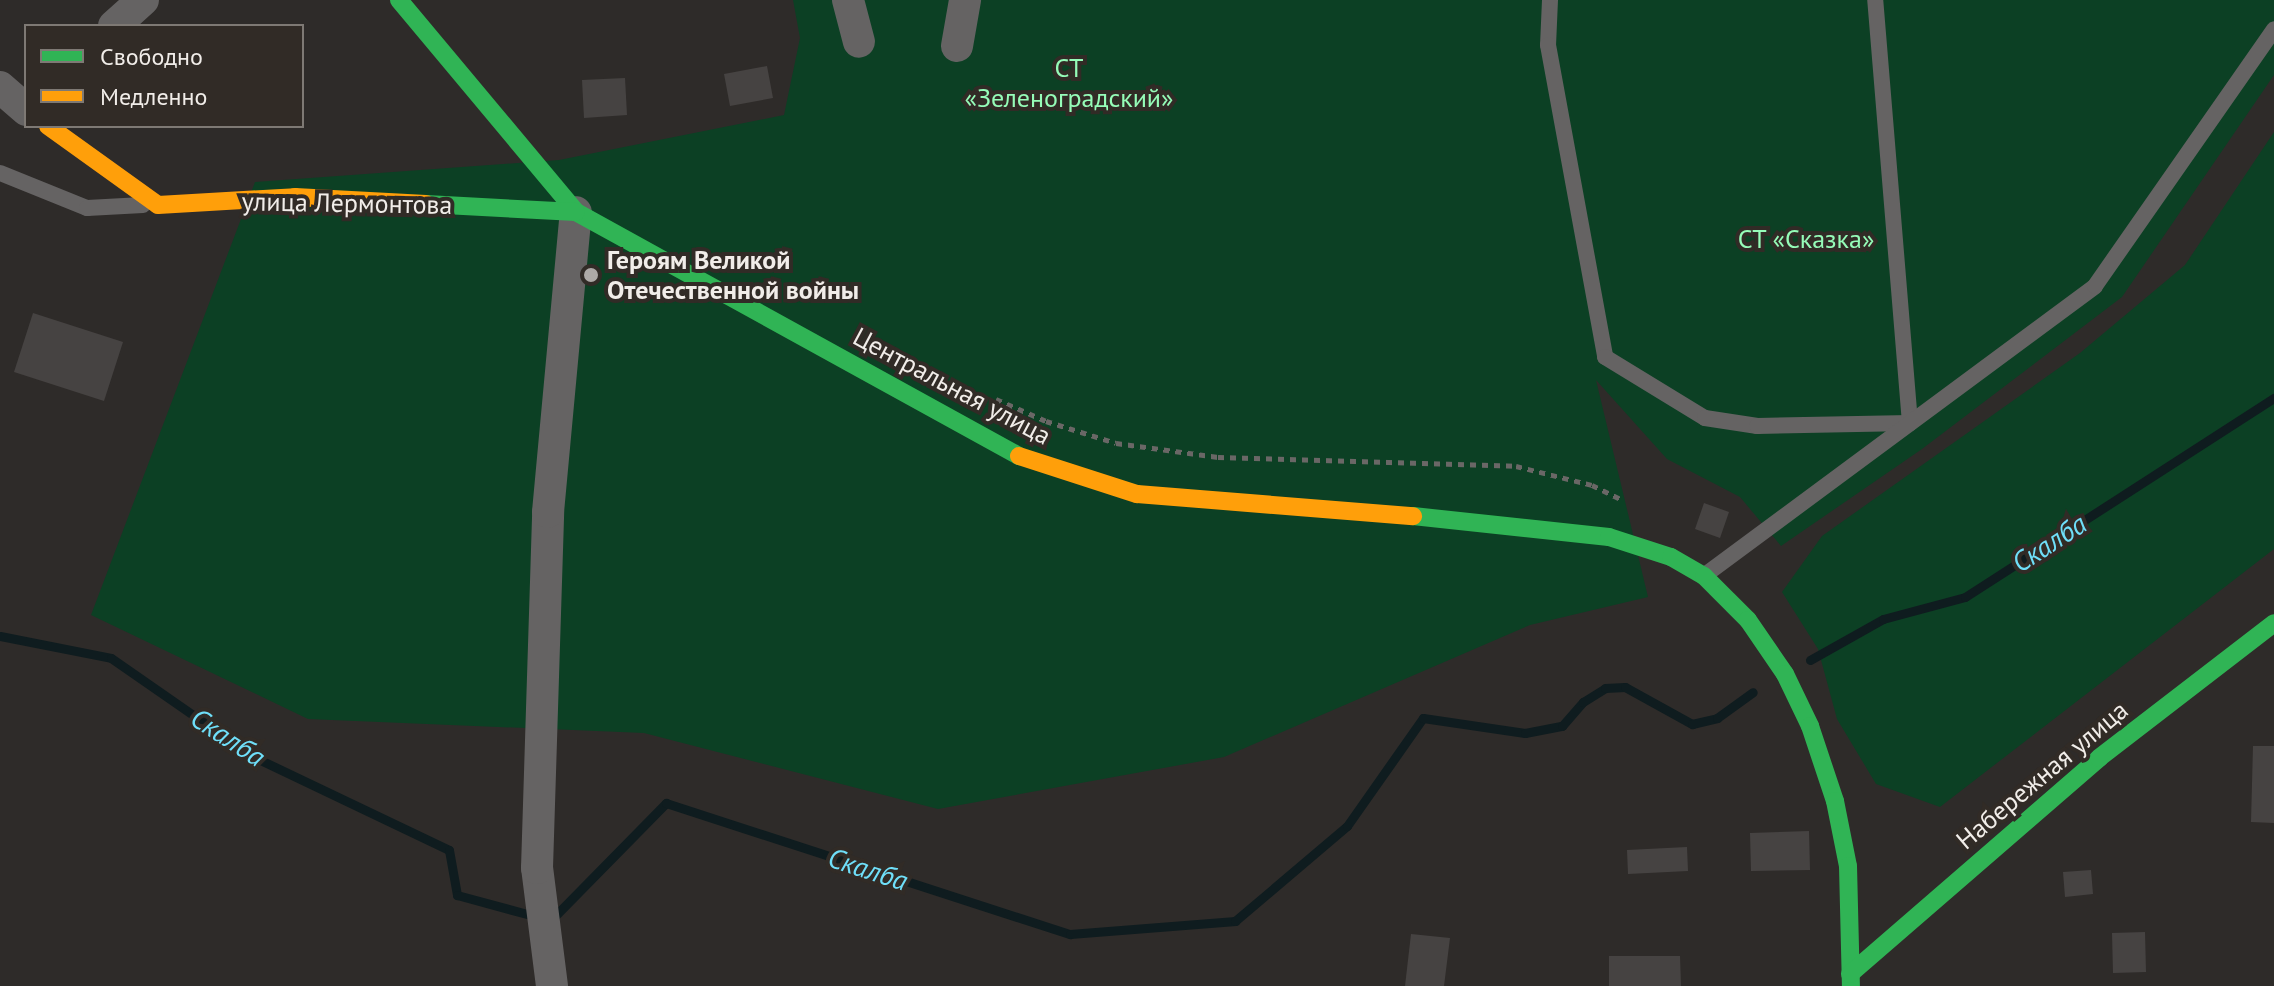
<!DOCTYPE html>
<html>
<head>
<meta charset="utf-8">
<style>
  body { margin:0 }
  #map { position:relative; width:2274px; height:986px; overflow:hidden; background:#2e2b29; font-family:"PT Sans",sans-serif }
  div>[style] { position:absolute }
  .green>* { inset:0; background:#0c4024 }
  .stream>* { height:9px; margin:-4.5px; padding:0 4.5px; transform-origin:4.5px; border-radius:4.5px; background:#0f1c1f }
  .building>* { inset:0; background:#464342 }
  .path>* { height:5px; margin-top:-2.5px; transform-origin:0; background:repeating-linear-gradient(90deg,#6a6766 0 6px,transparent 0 12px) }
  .lane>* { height:16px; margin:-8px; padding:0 8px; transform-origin:8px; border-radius:8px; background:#656363 }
  .street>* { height:32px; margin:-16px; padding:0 16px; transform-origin:16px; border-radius:16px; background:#656363 }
  .fast>* { height:18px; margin:-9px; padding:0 9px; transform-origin:9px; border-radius:9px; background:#30b455 }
  .slow>* { height:18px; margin:-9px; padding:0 9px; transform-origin:9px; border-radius:9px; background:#ff9f0a }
  .dots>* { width:22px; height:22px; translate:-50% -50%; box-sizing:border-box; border:4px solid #312b26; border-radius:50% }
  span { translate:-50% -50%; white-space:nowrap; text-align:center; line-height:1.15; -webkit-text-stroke:8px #312b26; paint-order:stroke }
  .park-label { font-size:26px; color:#95fcb8 }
  .street-label { font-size:26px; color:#f1ede9 }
  .poi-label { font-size:26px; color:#f1ede9; font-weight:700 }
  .left { translate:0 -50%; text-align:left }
  .water-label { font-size:28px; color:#6fdff9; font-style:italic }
  .legend { position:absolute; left:24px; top:24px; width:280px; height:104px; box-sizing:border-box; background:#312b26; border:2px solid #7e7974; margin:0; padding:10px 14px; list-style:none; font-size:24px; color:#f1ede9 }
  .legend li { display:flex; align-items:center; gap:16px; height:40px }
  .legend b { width:40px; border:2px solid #7e7974 }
</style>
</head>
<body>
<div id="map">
  <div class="green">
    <div style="clip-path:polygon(793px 0,2274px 0,2274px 75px,2122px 297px,1922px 449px,1781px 546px,1740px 497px,1667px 459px,1596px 380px,1648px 597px,1530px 625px,1224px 757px,938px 809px,644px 733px,308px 719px,91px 615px,255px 182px,559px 160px,784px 115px,800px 38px)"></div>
    <div style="clip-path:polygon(2274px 132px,2274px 549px,1940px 807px,1876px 784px,1837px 719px,1818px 649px,1782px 592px,1822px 536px,2080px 353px,2185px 265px)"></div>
  </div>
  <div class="stream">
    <div style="left:0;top:636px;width:113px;rotate:11.2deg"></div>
    <div style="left:111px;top:658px;width:172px;rotate:34.8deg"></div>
    <div style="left:252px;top:756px;width:218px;rotate:25.5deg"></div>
    <div style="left:449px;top:850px;width:46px;rotate:79.9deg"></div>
    <div style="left:457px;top:895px;width:84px;rotate:15.2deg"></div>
    <div style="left:1810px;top:660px;width:84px;rotate:-29.3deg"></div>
    <div style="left:1883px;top:619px;width:85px;rotate:-15deg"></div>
    <div style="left:1965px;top:597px;width:368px;rotate:-32.8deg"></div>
    <div style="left:552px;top:919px;width:163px;rotate:-45.5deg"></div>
    <div style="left:666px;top:803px;width:425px;rotate:18deg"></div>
    <div style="left:1070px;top:934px;width:166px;rotate:-4.5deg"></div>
    <div style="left:1235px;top:921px;width:147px;rotate:-40.3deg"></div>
    <div style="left:1347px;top:826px;width:132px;rotate:-54.9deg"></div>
    <div style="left:1423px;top:718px;width:103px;rotate:8.4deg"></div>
    <div style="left:1525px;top:733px;width:38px;rotate:-11deg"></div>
    <div style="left:1562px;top:726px;width:32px;rotate:-49deg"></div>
    <div style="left:1583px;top:702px;width:26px;rotate:-32deg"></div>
    <div style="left:1605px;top:688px;width:20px;rotate:-3deg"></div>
    <div style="left:1625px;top:687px;width:77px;rotate:28.9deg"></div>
    <div style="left:1692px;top:724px;width:26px;rotate:-13deg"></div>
    <div style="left:1717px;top:718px;width:44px;rotate:-35.8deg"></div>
  </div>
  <div class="building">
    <div style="clip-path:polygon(767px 66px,773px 98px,730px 106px,724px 74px)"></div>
    <div style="clip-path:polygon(625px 78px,627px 115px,584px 118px,582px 80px)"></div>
    <div style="clip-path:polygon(33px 313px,123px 342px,104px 401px,14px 372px)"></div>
    <div style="clip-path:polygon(1704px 503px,1729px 512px,1720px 538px,1695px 529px)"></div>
    <div style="clip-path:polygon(2253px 746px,2274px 746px,2274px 823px,2251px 822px)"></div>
    <div style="clip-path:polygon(1809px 831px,1810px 870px,1751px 871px,1750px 833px)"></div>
    <div style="clip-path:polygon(1687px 847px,1688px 871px,1628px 874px,1627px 850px)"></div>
    <div style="clip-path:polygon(2091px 870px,2093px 894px,2065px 897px,2063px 872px)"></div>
    <div style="clip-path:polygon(2145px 932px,2146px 972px,2113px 973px,2112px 933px)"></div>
    <div style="clip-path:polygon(1411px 934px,1450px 938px,1444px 986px,1405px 986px)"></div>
    <div style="clip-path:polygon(1609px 956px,1680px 956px,1681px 986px,1609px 986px)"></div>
  </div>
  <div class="path">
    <div style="left:996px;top:399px;width:55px;rotate:23.7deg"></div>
    <div style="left:1046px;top:421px;width:73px;rotate:17.4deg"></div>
    <div style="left:1116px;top:443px;width:103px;rotate:7.8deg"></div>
    <div style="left:1218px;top:457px;width:298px;rotate:1.7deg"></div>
    <div style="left:1516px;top:466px;width:78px;rotate:14deg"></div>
    <div style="left:1592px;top:485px;width:34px;rotate:26deg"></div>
  </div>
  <div class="lane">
    <div style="left:1550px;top:0;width:45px;rotate:92.5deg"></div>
    <div style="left:1548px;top:45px;width:317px;rotate:79.6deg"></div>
    <div style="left:1605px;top:357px;width:117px;rotate:31.4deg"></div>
    <div style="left:1705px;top:418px;width:53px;rotate:8.7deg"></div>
    <div style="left:1757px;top:426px;width:153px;rotate:-1.1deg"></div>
    <div style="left:1910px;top:423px;width:424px;rotate:-94.7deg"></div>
    <div style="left:0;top:173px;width:94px;rotate:21.9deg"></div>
    <div style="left:87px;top:208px;width:56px;rotate:-3.1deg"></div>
    <div style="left:1705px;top:575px;width:485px;rotate:-36.5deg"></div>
    <div style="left:2095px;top:286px;width:313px;rotate:-55.1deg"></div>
  </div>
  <div class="street">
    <div style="left:848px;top:0;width:43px;rotate:75.3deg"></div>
    <div style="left:114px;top:26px;width:39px;rotate:-42deg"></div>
    <div style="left:957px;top:46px;width:47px;rotate:-80.1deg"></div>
    <div style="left:0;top:87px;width:35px;rotate:41deg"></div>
    <div style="left:552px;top:986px;width:119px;rotate:-97.2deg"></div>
    <div style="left:537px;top:868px;width:356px;rotate:-88.2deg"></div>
    <div style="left:548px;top:512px;width:301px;rotate:-84.7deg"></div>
  </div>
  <div class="fast">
    <div style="left:399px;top:0;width:276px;rotate:50.1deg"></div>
    <div style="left:576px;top:212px;width:506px;rotate:28.85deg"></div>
    <div style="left:426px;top:204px;width:150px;rotate:3.1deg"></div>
    <div style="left:1413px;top:516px;width:197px;rotate:6.1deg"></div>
    <div style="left:1609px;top:537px;width:65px;rotate:17.9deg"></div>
    <div style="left:1671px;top:557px;width:38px;rotate:30deg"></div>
    <div style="left:1704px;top:576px;width:62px;rotate:45deg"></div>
    <div style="left:1748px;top:620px;width:65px;rotate:55.6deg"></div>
    <div style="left:1785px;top:674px;width:58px;rotate:64.3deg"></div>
    <div style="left:1810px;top:726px;width:79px;rotate:71.6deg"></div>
    <div style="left:1835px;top:801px;width:66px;rotate:78.7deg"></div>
    <div style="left:1848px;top:866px;width:120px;rotate:88.6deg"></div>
    <div style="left:1850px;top:974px;width:330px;rotate:-40.9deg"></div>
    <div style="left:2099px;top:758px;width:221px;rotate:-37.6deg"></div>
  </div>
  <div class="slow">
    <div style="left:48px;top:126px;width:135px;rotate:35.7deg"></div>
    <div style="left:158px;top:205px;width:137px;rotate:-3.3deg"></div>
    <div style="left:295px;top:197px;width:131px;rotate:3.1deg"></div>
    <div style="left:1019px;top:456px;width:124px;rotate:17.9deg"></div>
    <div style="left:1137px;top:494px;width:277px;rotate:4.6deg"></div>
  </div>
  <div class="dots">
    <div style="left:591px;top:275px;background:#ada9a6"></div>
  </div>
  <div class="park-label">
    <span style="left:1069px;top:83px">СТ<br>«Зеленоградский»</span>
    <span style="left:1806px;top:239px">СТ «Сказка»</span>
  </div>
  <div class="street-label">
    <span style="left:347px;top:203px;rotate:1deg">улица Лермонтова</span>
    <span style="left:952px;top:386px;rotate:28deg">Центральная улица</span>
    <span style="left:2042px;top:775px;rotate:-40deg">Набережная улица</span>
  </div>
  <div class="poi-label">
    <span class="left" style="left:607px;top:275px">Героям Великой<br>Отечественной войны</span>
  </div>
  <div class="water-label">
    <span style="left:2049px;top:543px;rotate:-33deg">Скалба</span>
    <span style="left:228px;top:737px;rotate:33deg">Скалба</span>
    <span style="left:868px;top:869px;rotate:18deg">Скалба</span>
  </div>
  <ul class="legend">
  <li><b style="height:10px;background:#30b455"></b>Свободно</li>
  <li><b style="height:10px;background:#ff9f0a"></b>Медленно</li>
  </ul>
</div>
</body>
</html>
